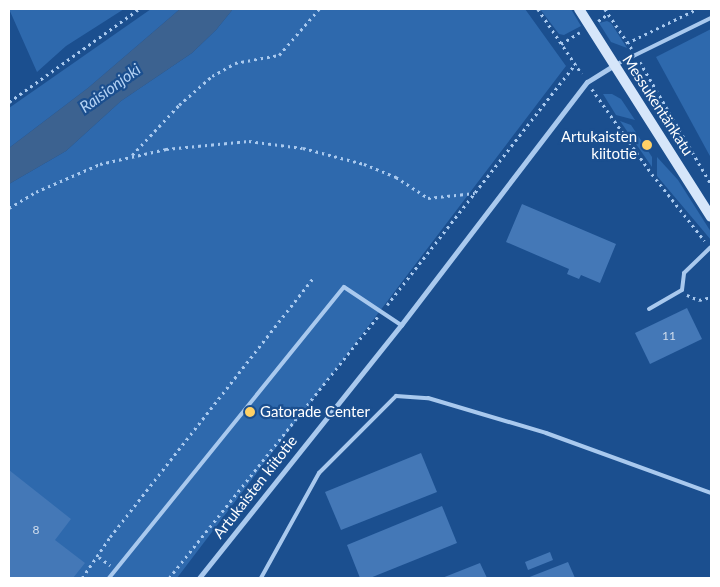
<!DOCTYPE html>
<html>
<head>
<meta charset="utf-8">
<style>
  body { margin:0 }
  #map { position:relative; width:720px; height:587px; overflow:hidden; background:#1b4f8f; font-family:Lato,sans-serif }
  div>[style] { position:absolute }
  .green>* { inset:0; background:#2e69ad }
  .water>* { inset:0; background:#3c6290 }
  .building>* { inset:0; background:#4478b7 }
  .path>* { height:2.5px; margin-top:-1.25px; transform-origin:0; background:repeating-linear-gradient(90deg,#a9c9ee 0 2.5px,transparent 0 6.5px) }
  .lane>* { height:4px; margin:-2px; padding:0 2px; transform-origin:2px; border-radius:2px; background:#a9c9ee }
  .street>* { height:5px; margin:-2.5px; padding:0 2.5px; transform-origin:2.5px; border-radius:2.5px; background:#a9c9ee }
  .secondary>* { height:10px; margin:-5px; padding:0 5px; transform-origin:5px; border-radius:5px; background:#d6e6fa }
  .dots>* { width:14px; height:14px; translate:-50% -50%; box-sizing:border-box; border:2px solid #1b4f8f; border-radius:50% }
  span { translate:-50% -50%; white-space:nowrap; text-align:center; line-height:1.15; -webkit-text-stroke:4.5px #1b4f8f; paint-order:stroke }
  .number-label { font-size:12px; color:#d0dded }
  .number-label span { -webkit-text-stroke-width:0 }
  .street-label { font-size:15px; color:#fff }
  .poi-label { font-size:15px; color:#fff }
  .right { translate:-100% -50%; text-align:right }
  .left { translate:0 -50%; text-align:left }
  .water-label { font-size:16px; color:#b5d3f5; font-style:italic }
  .frame { position:absolute; inset:0; border:10px solid #fff; pointer-events:none }
</style>
</head>
<body>
<div id="map">
  <div class="green">
    <div style="clip-path:polygon(9px 9px,124px 9px,66px 46px,37px 72px)"></div>
    <div style="clip-path:polygon(151px 9px,180px 9px,88px 88px,9px 148px,9px 108px)"></div>
    <div style="clip-path:polygon(233px 9px,525px 9px,566px 66px,177px 578px,9px 578px,9px 184px,66px 151px,121px 101px,192px 53px,216px 30px)"></div>
    <div style="clip-path:polygon(540px 9px,571px 9px,581px 26px,564px 35px,559px 34px)"></div>
    <div style="clip-path:polygon(607px 21px,611px 23px,627px 48px,611px 42px,599px 23px)"></div>
    <div style="clip-path:polygon(711px 29px,711px 158px,656px 57px)"></div>
    <div style="clip-path:polygon(603px 94px,612px 94px,621px 99px,635px 120px,616px 115px)"></div>
    <div style="clip-path:polygon(620px 121px,631px 125px,652px 157px,652px 167px)"></div>
    <div style="clip-path:polygon(657px 157px,678px 180px,711px 232px,711px 240px,657px 176px)"></div>
  </div>
  <div class="water">
    <div style="clip-path:polygon(180px 9px,233px 9px,216px 30px,192px 53px,121px 101px,66px 151px,9px 184px,9px 148px,88px 88px)"></div>
  </div>
  <div class="building">
    <div style="clip-path:polygon(522px 204px,616px 244px,600px 283px,581px 275px,579px 279px,567px 274px,569px 269px,506px 242px)"></div>
    <div style="clip-path:polygon(687px 308px,702px 339px,650px 364px,635px 333px)"></div>
    <div style="clip-path:polygon(421px 453px,437px 492px,341px 530px,325px 492px)"></div>
    <div style="clip-path:polygon(9px 470px,71px 519px,55px 540px,85px 563px,73px 578px,9px 578px)"></div>
    <div style="clip-path:polygon(442px 506px,457px 543px,370px 578px,360px 578px,347px 545px)"></div>
    <div style="clip-path:polygon(550px 552px,553px 560px,528px 570px,525px 562px)"></div>
    <div style="clip-path:polygon(568px 562px,575px 578px,527px 578px)"></div>
    <div style="clip-path:polygon(480px 563px,487px 578px,442px 578px)"></div>
  </div>
  <div class="path">
    <div style="left:538px;top:9px;width:78px;rotate:55.9deg"></div>
    <div style="left:605px;top:9px;width:48px;rotate:56deg"></div>
    <div style="left:598px;top:21px;width:12px;rotate:-35deg"></div>
    <div style="left:627px;top:43px;width:78px;rotate:-25.9deg"></div>
    <div style="left:561px;top:44px;width:22px;rotate:-32deg"></div>
    <div style="left:640px;top:62px;width:141px;rotate:59.8deg"></div>
    <div style="left:592px;top:89px;width:104px;rotate:54.8deg"></div>
    <div style="left:652px;top:174px;width:85px;rotate:51.7deg"></div>
    <div style="left:9px;top:102px;width:160px;rotate:-35.6deg"></div>
    <div style="left:132px;top:155px;width:69px;rotate:-46.8deg"></div>
    <div style="left:179px;top:105px;width:44px;rotate:-41.3deg"></div>
    <div style="left:212px;top:76px;width:26px;rotate:-29deg"></div>
    <div style="left:235px;top:63px;width:45px;rotate:-10.3deg"></div>
    <div style="left:279px;top:55px;width:61px;rotate:-49deg"></div>
    <div style="left:9px;top:208px;width:31px;rotate:-31deg"></div>
    <div style="left:36px;top:192px;width:70px;rotate:-23.6deg"></div>
    <div style="left:100px;top:164px;width:68px;rotate:-12.8deg"></div>
    <div style="left:166px;top:149px;width:83px;rotate:-5.5deg"></div>
    <div style="left:249px;top:141px;width:54px;rotate:7.4deg"></div>
    <div style="left:303px;top:148px;width:63px;rotate:14.7deg"></div>
    <div style="left:364px;top:164px;width:35px;rotate:22deg"></div>
    <div style="left:396px;top:177px;width:38px;rotate:33deg"></div>
    <div style="left:428px;top:198px;width:47px;rotate:-6.1deg"></div>
    <div style="left:687px;top:295px;width:13px;rotate:23deg"></div>
    <div style="left:699px;top:300px;width:12px;rotate:-14deg"></div>
    <div style="left:387px;top:305px;width:306px;rotate:-52deg"></div>
    <div style="left:99px;top:557px;width:14px;rotate:36deg"></div>
    <div style="left:82px;top:578px;width:50px;rotate:-55.7deg"></div>
    <div style="left:110px;top:537px;width:329px;rotate:-51.9deg"></div>
    <div style="left:169px;top:578px;width:334px;rotate:-51.4deg"></div>
  </div>
  <div class="lane">
    <div style="left:617px;top:64px;width:105px;rotate:-26.1deg"></div>
    <div style="left:649px;top:309px;width:38px;rotate:-30deg"></div>
    <div style="left:682px;top:290px;width:17px;rotate:-83deg"></div>
    <div style="left:684px;top:273px;width:37px;rotate:-44deg"></div>
    <div style="left:109px;top:578px;width:374px;rotate:-51.1deg"></div>
    <div style="left:344px;top:287px;width:69px;rotate:33.7deg"></div>
    <div style="left:261px;top:578px;width:120px;rotate:-61.1deg"></div>
    <div style="left:319px;top:473px;width:109px;rotate:-45deg"></div>
    <div style="left:396px;top:396px;width:32px;rotate:4deg"></div>
    <div style="left:428px;top:398px;width:123px;rotate:16.5deg"></div>
    <div style="left:546px;top:433px;width:176px;rotate:20deg"></div>
  </div>
  <div class="street">
    <div style="left:199px;top:578px;width:324px;rotate:-51.4deg"></div>
    <div style="left:401px;top:325px;width:306px;rotate:-52.6deg"></div>
    <div style="left:587px;top:82px;width:32px;rotate:-32deg"></div>
  </div>
  <div class="secondary">
    <div style="left:579px;top:9px;width:246px;rotate:57.6deg"></div>
  </div>
  <div class="dots">
    <div style="left:647px;top:145px;background:#ffd166"></div>
    <div style="left:250px;top:412px;background:#ffd166"></div>
  </div>
  <div class="number-label">
    <span style="left:669px;top:336px">11</span>
    <span style="left:36px;top:530px">8</span>
  </div>
  <div class="street-label">
    <span style="left:658px;top:105px;rotate:57deg">Messukentänkatu</span>
    <span style="left:255px;top:487px;rotate:-52deg">Artukaisten kiitotie</span>
  </div>
  <div class="poi-label">
    <span class="right" style="left:637px;top:145px">Artukaisten<br>kiitotie</span>
    <span class="left" style="left:260px;top:412px">Gatorade Center</span>
  </div>
  <div class="water-label">
    <span style="left:110px;top:88px;rotate:-36deg">Raisionjoki</span>
  </div>
  <div class="frame"></div>
</div>
</body>
</html>
